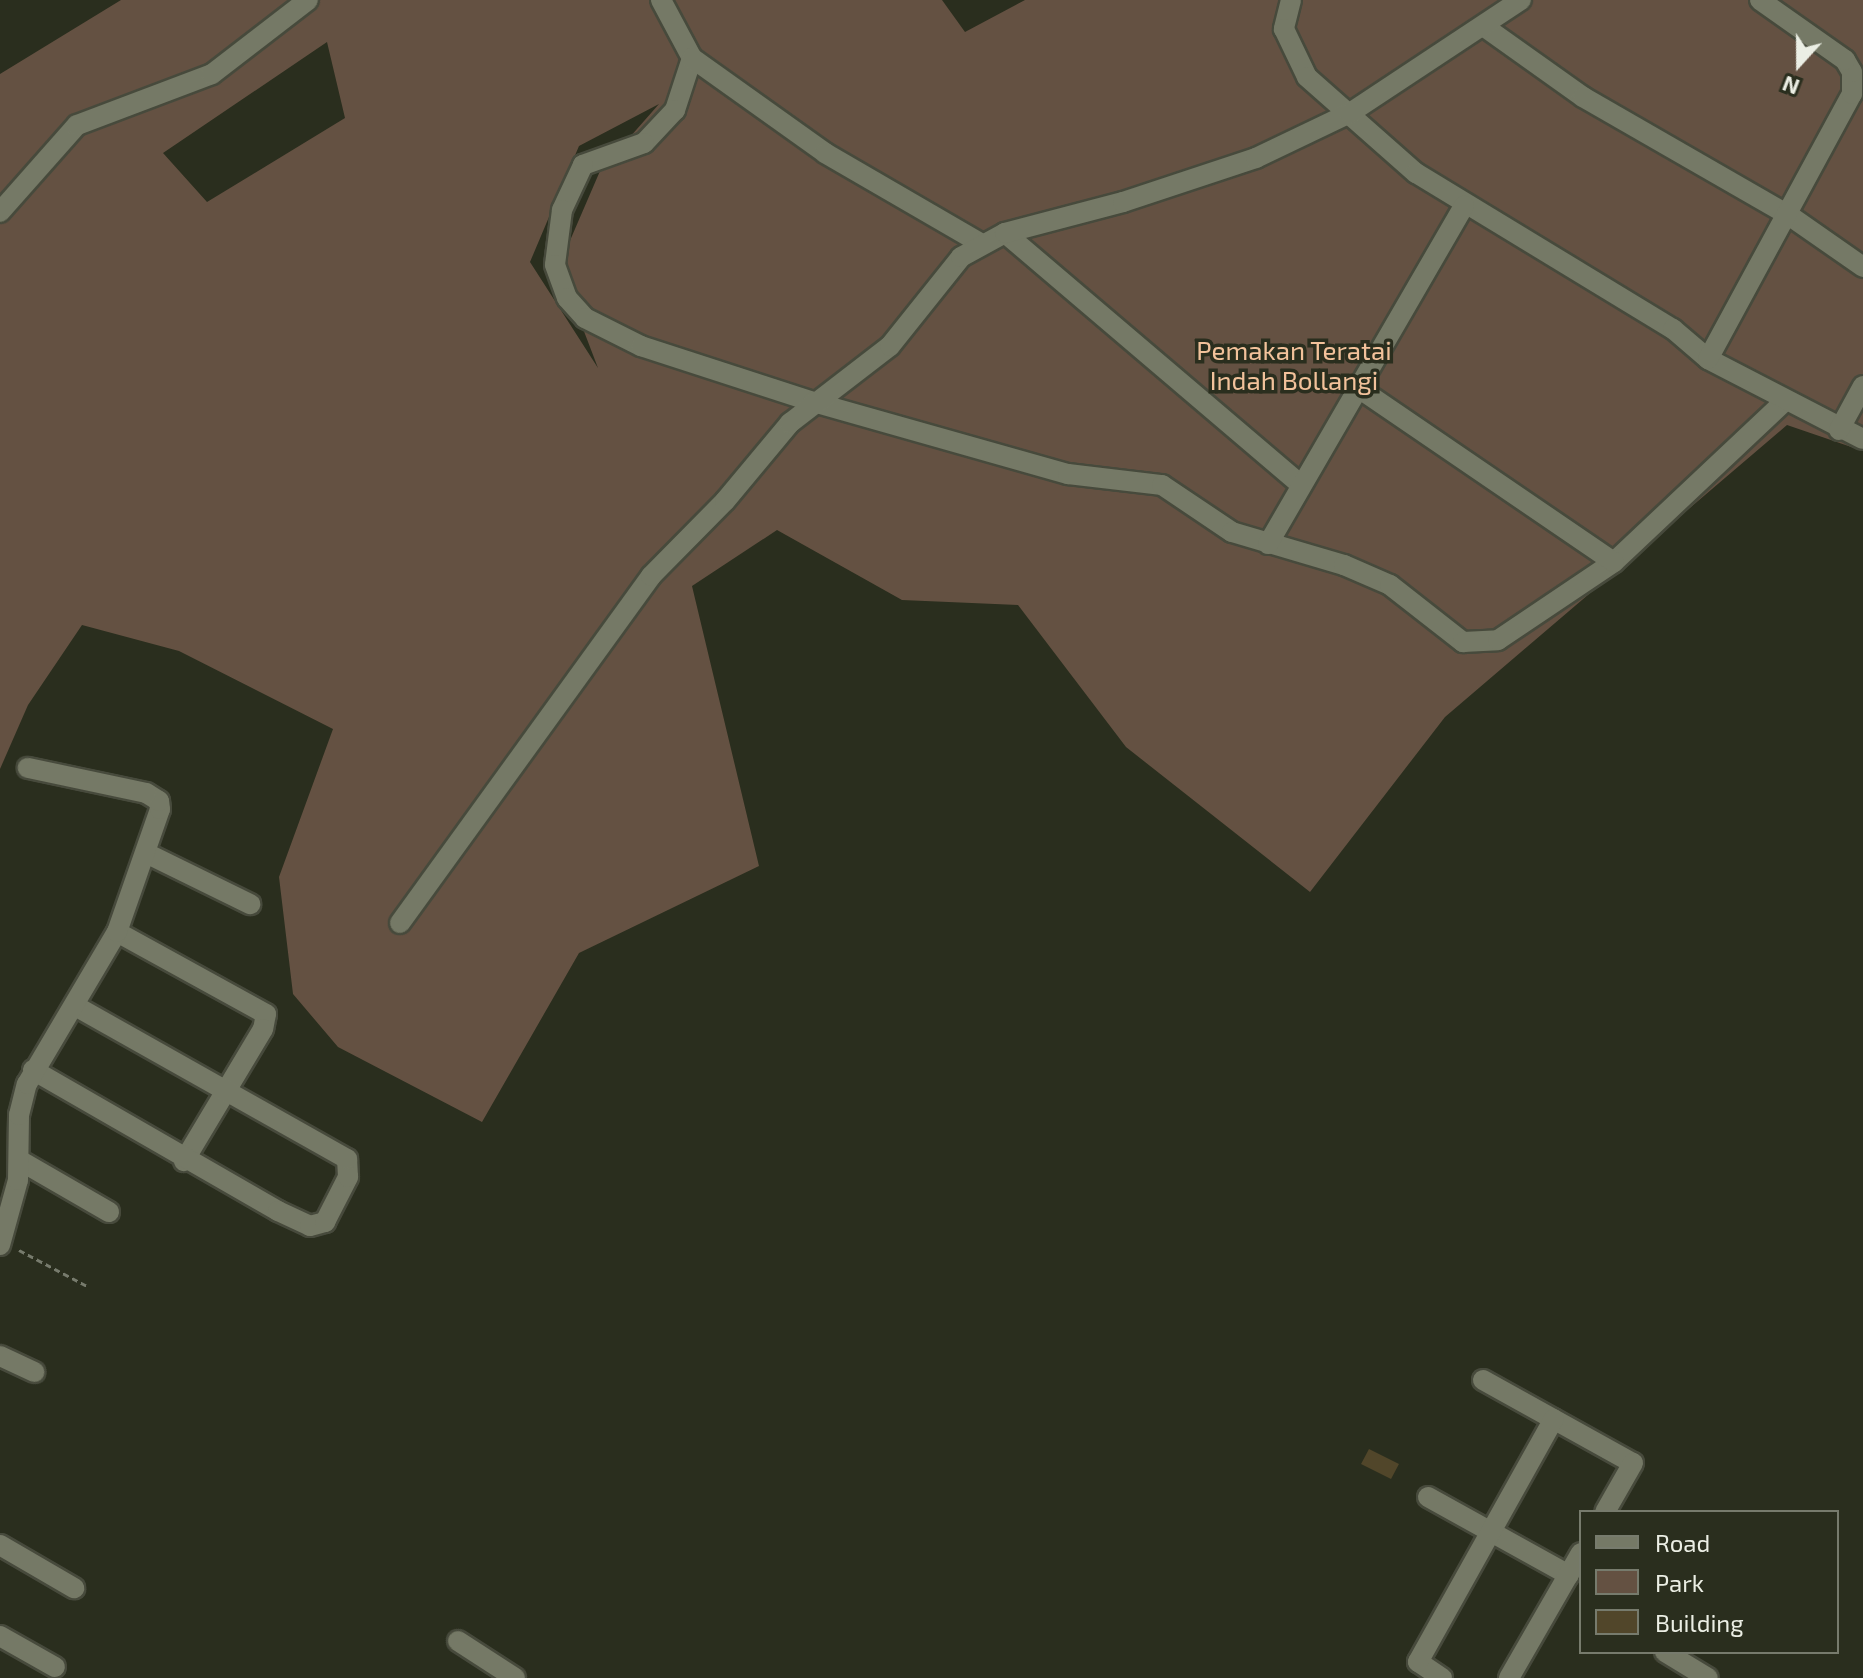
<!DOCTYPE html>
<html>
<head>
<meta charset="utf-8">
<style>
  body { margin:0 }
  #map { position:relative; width:1863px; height:1678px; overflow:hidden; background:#2a2e1e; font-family:"Exo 2",sans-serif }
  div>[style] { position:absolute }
  .green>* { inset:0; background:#645142 }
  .building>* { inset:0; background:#51462a }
  .path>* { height:3px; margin-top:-1.5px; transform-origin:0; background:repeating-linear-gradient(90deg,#777b6d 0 6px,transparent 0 10px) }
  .roads { filter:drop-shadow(2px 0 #474a3c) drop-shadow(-2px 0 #474a3c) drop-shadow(0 2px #474a3c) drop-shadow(0 -2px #474a3c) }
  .minor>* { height:20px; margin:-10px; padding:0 10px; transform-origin:10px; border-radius:10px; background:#757966 }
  span { translate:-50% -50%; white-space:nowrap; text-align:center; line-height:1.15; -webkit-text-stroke:7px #2a2e1e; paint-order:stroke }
  .park-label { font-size:26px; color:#f2c29b }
  .legend { position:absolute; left:1579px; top:1510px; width:260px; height:144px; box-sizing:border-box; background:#2a2e1e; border:2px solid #777b6d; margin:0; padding:10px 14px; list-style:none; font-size:24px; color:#ebeee4 }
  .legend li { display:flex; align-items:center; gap:16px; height:40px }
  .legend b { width:40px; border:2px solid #777b6d }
  .north { position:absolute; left:1759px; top:24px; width:80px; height:80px; -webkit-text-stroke:6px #2a2e1e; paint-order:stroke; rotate:201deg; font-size:22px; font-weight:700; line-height:32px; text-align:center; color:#ebeee4 }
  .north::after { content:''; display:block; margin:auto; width:28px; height:36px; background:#ebeee4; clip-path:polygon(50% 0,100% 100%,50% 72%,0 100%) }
</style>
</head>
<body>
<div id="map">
  <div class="green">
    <div style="clip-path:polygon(evenodd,121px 0,942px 0,965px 32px,1025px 0,1863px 0,1863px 451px,1787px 425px,1445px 717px,1310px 892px,1126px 747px,1018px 605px,902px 600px,777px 530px,692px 586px,759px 866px,579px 953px,482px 1122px,338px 1047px,293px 994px,279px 877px,333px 729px,179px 651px,82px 625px,28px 705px,0 769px,0 74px,121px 0,327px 42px,345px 118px,207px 202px,163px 153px,327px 42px,121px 0,659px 104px,600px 171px,559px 266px,598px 368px,530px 262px,579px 146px,659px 104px)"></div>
  </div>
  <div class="building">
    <div style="clip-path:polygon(1369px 1449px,1399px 1464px,1391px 1479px,1361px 1464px)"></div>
  </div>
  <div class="path">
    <div style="left:19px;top:1250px;width:77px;rotate:27.9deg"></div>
  </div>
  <div class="roads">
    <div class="minor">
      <div style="left:661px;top:0;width:66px;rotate:61.9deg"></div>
      <div style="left:692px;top:58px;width:55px;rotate:108.1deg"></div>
      <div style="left:675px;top:110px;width:45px;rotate:133.2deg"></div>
      <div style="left:644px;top:143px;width:65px;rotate:160.2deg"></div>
      <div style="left:583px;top:165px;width:50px;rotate:115deg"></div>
      <div style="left:562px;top:210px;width:55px;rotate:97.3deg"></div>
      <div style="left:555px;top:265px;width:35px;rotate:70deg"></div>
      <div style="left:567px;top:298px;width:27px;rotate:48deg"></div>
      <div style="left:585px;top:318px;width:63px;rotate:26.6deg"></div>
      <div style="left:641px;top:346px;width:181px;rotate:18deg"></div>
      <div style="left:813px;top:402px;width:265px;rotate:15.8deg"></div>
      <div style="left:1068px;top:474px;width:95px;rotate:6.7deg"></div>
      <div style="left:1162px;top:485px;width:84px;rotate:33.9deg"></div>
      <div style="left:1232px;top:532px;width:117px;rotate:16.4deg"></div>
      <div style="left:1344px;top:565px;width:50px;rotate:23.5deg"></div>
      <div style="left:1390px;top:585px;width:93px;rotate:38deg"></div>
      <div style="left:1463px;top:642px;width:35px;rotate:-3deg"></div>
      <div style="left:1498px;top:640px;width:140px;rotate:-33.9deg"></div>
      <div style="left:1614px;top:562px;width:233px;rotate:-43.3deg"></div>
      <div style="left:1291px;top:0;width:30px;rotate:104deg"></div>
      <div style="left:1284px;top:29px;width:53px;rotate:64.4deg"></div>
      <div style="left:1307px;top:77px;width:145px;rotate:41.4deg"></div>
      <div style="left:1416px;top:173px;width:301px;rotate:31.3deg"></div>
      <div style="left:1673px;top:329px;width:46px;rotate:40.6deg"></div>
      <div style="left:1708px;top:359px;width:174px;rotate:27.3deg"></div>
      <div style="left:1486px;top:28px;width:119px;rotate:35.4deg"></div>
      <div style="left:1583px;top:97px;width:239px;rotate:29.9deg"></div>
      <div style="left:1790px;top:216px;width:89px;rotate:34.9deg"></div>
      <div style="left:692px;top:58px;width:163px;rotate:35.5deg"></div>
      <div style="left:825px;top:153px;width:181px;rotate:30.1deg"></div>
      <div style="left:0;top:212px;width:116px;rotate:-48.5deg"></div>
      <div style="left:77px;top:125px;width:144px;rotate:-20.7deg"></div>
      <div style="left:212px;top:74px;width:121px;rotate:-37.6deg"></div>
      <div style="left:1005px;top:233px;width:389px;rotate:40.4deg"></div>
      <div style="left:1708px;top:359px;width:302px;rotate:-61.5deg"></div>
      <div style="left:1852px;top:94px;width:22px;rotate:-90deg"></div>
      <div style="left:1852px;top:72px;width:14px;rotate:-120deg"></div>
      <div style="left:1845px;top:60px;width:104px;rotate:-144.8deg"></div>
      <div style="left:1360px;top:389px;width:307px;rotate:34.3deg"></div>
      <div style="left:1839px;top:430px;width:50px;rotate:-61.4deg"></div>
      <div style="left:1268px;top:544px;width:391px;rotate:-59.9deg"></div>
      <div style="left:148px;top:854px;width:114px;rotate:26.1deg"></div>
      <div style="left:400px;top:923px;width:428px;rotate:-54.1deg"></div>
      <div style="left:651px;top:576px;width:105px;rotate:-45.4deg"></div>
      <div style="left:725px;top:501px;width:102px;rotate:-50.2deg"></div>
      <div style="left:790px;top:423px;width:126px;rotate:-37.6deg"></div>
      <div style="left:890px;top:346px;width:114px;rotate:-51.4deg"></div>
      <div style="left:961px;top:257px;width:50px;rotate:-28.6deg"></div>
      <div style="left:1005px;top:233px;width:122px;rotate:-14.7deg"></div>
      <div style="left:1123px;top:202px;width:140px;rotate:-18.3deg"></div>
      <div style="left:1256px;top:158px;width:104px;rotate:-25.6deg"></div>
      <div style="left:1350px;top:113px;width:205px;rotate:-33.5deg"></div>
      <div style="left:117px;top:932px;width:170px;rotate:28.8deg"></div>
      <div style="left:266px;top:1014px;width:15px;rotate:101deg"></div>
      <div style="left:263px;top:1029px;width:154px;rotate:120.9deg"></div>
      <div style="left:33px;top:1070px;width:283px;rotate:29.9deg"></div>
      <div style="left:278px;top:1211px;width:35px;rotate:25deg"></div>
      <div style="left:310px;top:1226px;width:16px;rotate:-15deg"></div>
      <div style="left:325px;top:1222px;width:51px;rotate:-62.9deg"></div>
      <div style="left:348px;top:1177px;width:18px;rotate:-93deg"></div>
      <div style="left:347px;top:1159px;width:311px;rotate:-150.6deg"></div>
      <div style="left:19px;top:1160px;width:104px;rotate:30deg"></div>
      <div style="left:0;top:1245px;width:67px;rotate:-74.5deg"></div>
      <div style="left:18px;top:1180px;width:65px;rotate:-89.1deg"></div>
      <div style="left:19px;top:1115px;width:32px;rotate:-76deg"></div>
      <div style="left:27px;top:1084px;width:177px;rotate:-59.4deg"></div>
      <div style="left:117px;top:932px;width:130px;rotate:-70.7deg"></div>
      <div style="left:160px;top:809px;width:8px;rotate:-97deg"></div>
      <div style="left:159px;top:801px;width:15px;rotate:-148deg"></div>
      <div style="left:146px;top:793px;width:121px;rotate:-168deg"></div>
      <div style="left:0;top:1356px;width:38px;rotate:25deg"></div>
      <div style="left:1483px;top:1380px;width:171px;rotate:29deg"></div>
      <div style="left:1633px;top:1463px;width:56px;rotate:119.7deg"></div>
      <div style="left:1428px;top:1497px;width:161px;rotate:29deg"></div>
      <div style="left:0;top:1545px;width:86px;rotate:30.2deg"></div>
      <div style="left:0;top:1636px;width:63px;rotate:29.4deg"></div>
      <div style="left:458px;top:1641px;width:68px;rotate:33deg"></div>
      <div style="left:1665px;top:1652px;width:50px;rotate:31.2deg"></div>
      <div style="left:1442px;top:1678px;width:29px;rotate:-146deg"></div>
      <div style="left:1418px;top:1662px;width:278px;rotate:-60.8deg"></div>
      <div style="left:1509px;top:1678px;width:144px;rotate:-60.1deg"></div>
    </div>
  </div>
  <div class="park-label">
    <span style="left:1294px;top:365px">Pemakan Teratai<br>Indah Bollangi</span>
  </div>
  <ul class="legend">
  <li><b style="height:10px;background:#757966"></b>Road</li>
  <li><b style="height:22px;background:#645142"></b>Park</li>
  <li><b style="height:22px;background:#51462a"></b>Building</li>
  </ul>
  <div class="north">N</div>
</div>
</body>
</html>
